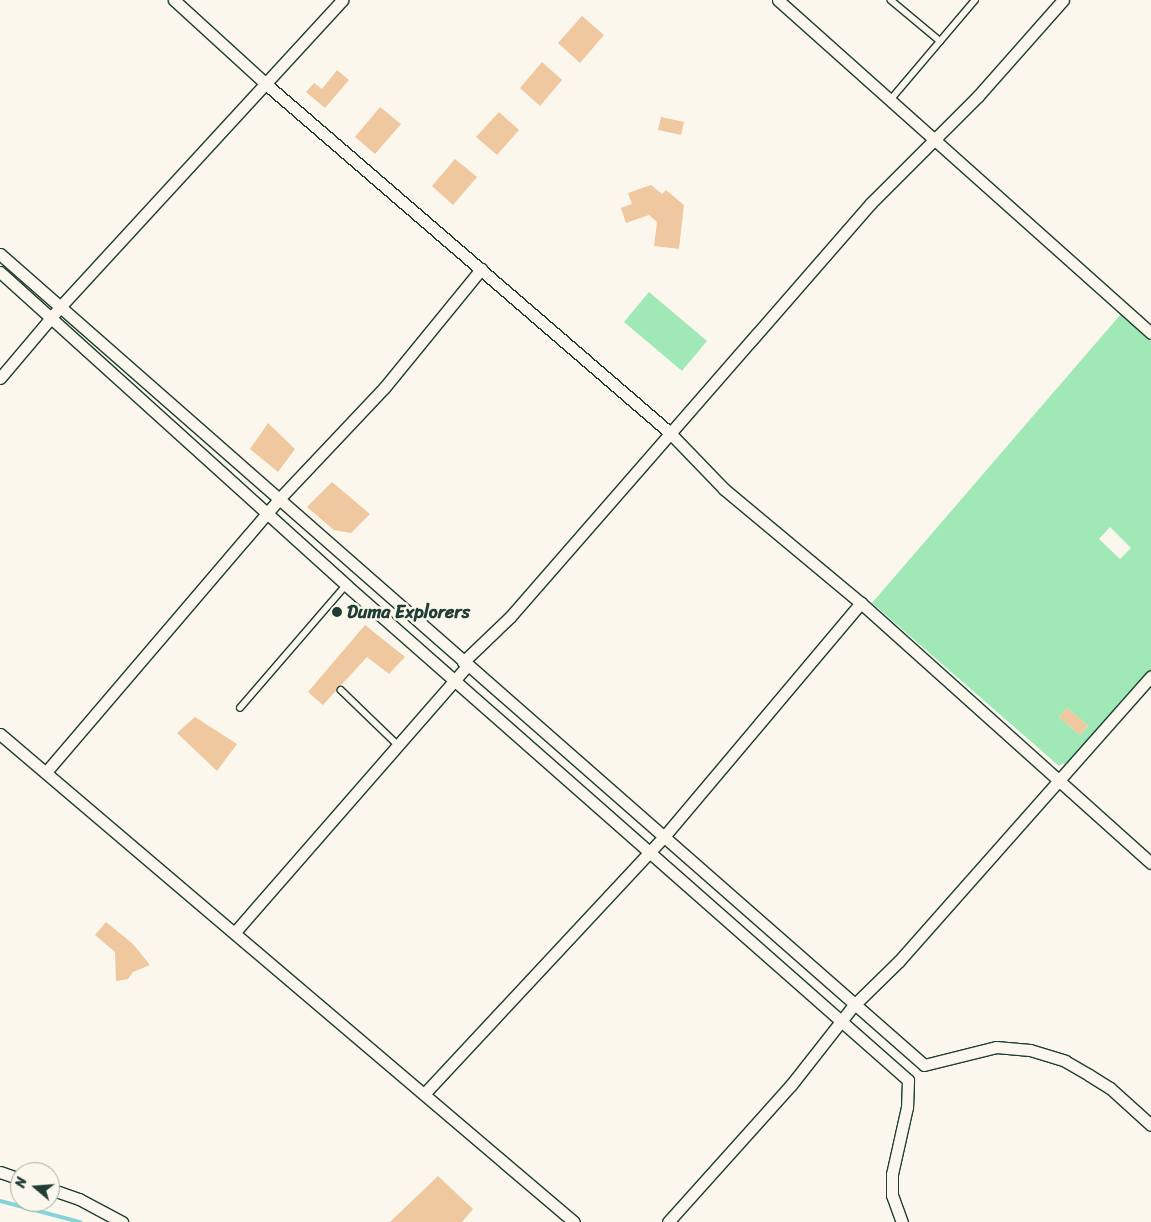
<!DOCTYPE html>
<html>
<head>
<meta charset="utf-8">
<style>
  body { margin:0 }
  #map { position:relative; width:1151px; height:1222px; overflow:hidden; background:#fbf7ec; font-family:Sriracha,sans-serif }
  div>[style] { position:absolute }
  .green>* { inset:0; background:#a0e9b7 }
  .stream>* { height:4px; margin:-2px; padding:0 2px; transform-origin:2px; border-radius:2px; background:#82d4d9 }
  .building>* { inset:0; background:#f0c8a0 }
  .roads { filter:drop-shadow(1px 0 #1f3d34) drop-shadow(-1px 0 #1f3d34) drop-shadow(0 1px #1f3d34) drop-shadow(0 -1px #1f3d34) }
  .service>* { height:5.5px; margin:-2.75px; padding:0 2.75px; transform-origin:2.75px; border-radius:2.75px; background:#fbf7ec }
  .minor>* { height:11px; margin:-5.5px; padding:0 5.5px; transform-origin:5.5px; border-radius:5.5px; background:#fbf7ec }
  .dots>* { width:14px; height:14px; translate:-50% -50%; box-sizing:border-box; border:2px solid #fbf7ec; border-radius:50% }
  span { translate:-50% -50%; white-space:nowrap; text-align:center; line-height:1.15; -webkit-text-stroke:5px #fbf7ec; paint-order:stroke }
  .poi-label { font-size:18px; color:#1f3d34; font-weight:700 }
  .left { translate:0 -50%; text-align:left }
  .north { position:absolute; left:10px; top:1162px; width:50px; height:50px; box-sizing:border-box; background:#fbf7ec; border:1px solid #a3ada2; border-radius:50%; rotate:288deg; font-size:14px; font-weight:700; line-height:20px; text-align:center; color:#1f3d34 }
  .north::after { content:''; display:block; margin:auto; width:18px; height:22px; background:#1f3d34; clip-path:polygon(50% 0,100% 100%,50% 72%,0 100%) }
</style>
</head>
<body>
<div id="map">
  <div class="green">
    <div style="clip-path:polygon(649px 292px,707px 341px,682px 371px,624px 322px)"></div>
    <div style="clip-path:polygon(evenodd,1121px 314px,1151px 341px,1151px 688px,1073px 773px,1063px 763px,1059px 766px,872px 603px,1121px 314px,1110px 527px,1131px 548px,1120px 559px,1099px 539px,1110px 527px,1121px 314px,1067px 708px,1088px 726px,1080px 735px,1059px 717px,1067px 708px)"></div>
  </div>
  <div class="stream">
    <div style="left:0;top:1201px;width:83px;rotate:14.7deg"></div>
  </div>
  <div class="building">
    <div style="clip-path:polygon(582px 16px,604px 35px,580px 63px,558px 43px)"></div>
    <div style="clip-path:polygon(542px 62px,562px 80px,540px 106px,520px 88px)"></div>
    <div style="clip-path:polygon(337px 70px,349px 80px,325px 108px,306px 92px,314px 83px,322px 89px)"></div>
    <div style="clip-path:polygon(380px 107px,401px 124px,375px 154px,355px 137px)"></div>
    <div style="clip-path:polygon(499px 112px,519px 130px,497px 155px,476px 137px)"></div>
    <div style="clip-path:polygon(661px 117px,684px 122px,681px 135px,658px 130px)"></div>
    <div style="clip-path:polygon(455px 159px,477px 177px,453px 205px,432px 186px)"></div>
    <div style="clip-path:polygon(651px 185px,662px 194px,666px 190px,684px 205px,679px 249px,654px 246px,657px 222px,649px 215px,626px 223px,621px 208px,632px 204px,628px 193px)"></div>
    <div style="clip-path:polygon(268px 423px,295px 449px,278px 472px,250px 449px)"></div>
    <div style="clip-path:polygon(332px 482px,370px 514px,351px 533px,334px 530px,307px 507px)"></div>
    <div style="clip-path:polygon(365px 625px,405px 657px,389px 674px,367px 657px,323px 705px,308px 692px)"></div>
    <div style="clip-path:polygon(1067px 708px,1088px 726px,1080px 735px,1059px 717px)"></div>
    <div style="clip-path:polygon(195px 717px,237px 744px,217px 771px,177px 733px)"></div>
    <div style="clip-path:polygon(106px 922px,133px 944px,150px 965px,133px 972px,128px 979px,116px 981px,115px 952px,95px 935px)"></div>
    <div style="clip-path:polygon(438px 1176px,473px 1209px,462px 1222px,390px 1222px)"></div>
  </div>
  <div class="roads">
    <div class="service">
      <div style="left:891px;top:0;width:64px;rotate:39.9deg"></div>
      <div style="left:892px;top:98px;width:128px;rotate:-49.7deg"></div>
      <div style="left:341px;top:690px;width:79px;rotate:44deg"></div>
      <div style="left:240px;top:708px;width:162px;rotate:-49.2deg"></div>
    </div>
    <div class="minor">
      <div style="left:174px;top:0;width:126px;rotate:42.4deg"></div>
      <div style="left:267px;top:85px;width:531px;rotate:40.8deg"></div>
      <div style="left:669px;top:432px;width:79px;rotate:46deg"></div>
      <div style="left:724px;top:489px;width:178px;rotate:39.8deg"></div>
      <div style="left:861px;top:603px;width:389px;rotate:41.9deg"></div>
      <div style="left:778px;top:0;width:500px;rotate:41.76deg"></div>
      <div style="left:0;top:254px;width:1229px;rotate:41.27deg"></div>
      <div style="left:924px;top:1065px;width:74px;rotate:-14deg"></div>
      <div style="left:996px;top:1047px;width:34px;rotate:5deg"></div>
      <div style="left:1030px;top:1050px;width:37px;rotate:17deg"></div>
      <div style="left:1065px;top:1061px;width:28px;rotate:30deg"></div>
      <div style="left:1089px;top:1075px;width:25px;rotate:32deg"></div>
      <div style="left:1110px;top:1088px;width:55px;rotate:42.1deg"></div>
      <div style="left:0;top:272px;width:467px;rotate:42.1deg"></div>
      <div style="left:346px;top:585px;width:749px;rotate:41.37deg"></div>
      <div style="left:908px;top:1080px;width:27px;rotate:92deg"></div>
      <div style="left:907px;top:1107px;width:69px;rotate:102.6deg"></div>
      <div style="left:892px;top:1174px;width:21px;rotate:90deg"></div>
      <div style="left:892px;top:1195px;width:29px;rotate:70deg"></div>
      <div style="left:0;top:378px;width:93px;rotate:-49.8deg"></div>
      <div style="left:60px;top:307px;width:417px;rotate:-47.4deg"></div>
      <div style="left:463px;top:662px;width:65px;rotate:-43.8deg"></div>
      <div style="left:510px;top:617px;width:549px;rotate:-48.91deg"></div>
      <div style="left:871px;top:203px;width:151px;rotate:-45deg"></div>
      <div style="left:978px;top:96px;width:128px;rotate:-48.5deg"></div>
      <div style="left:0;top:734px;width:753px;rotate:40.37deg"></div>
      <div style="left:46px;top:772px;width:359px;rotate:-49.5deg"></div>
      <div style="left:279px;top:499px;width:153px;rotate:-46.6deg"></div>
      <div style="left:384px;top:388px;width:154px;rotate:-50.8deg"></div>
      <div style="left:235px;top:932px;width:353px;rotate:-48.9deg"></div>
      <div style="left:424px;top:1094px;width:349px;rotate:-47deg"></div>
      <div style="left:662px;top:839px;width:309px;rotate:-49.9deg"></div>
      <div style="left:0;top:1172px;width:21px;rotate:19deg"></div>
      <div style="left:50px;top:1189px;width:31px;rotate:19deg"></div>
      <div style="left:79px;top:1199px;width:49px;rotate:28.1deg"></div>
      <div style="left:668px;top:1222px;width:184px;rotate:-48.1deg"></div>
      <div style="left:791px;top:1085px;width:100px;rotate:-51.9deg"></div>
      <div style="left:853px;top:1006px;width:64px;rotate:-44.4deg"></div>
      <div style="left:899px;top:961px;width:380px;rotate:-48.5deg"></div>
    </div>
  </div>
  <div class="dots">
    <div style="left:337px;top:612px;background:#1f3d34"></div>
  </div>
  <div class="poi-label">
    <span class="left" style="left:347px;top:612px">Duma Explorers</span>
  </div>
  <div class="north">N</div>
</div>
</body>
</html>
